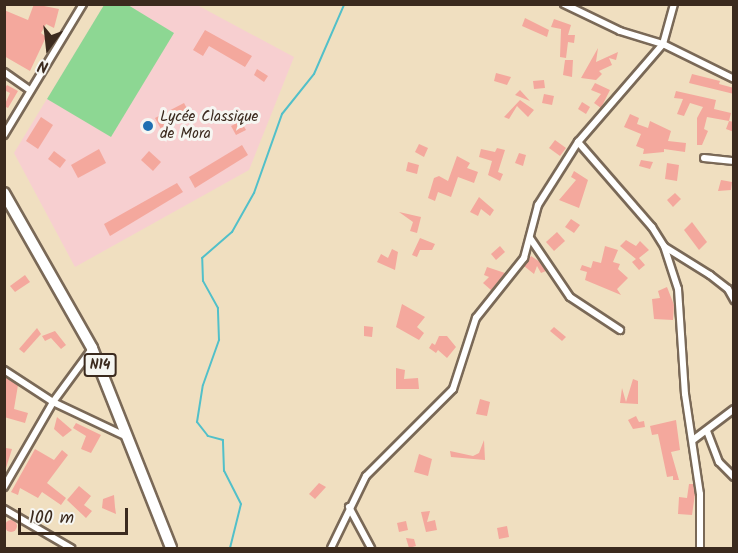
<!DOCTYPE html>
<html>
<head>
<meta charset="utf-8">
<style>
  body { margin:0 }
  #map { position:relative; width:738px; height:553px; overflow:hidden; background:#f0dfc0; font-family:Kalam,sans-serif }
  div>[style] { position:absolute }
  .built>* { inset:0; background:#f7cfd0 }
  .green>* { inset:0; background:#8dd793 }
  .stream>* { height:2px; margin:-1px; padding:0 1px; transform-origin:1px; border-radius:1px; background:#52c0c9 }
  .building>* { inset:0; background:#f4a89d }
  .round { border-radius:50% }
  .roads { filter:drop-shadow(2px 0 #7a6957) drop-shadow(-2px 0 #7a6957) drop-shadow(0 2px #7a6957) drop-shadow(0 -2px #7a6957) }
  .street>* { height:6px; margin:-3px; padding:0 3px; transform-origin:3px; border-radius:3px; background:#fff }
  .highway>* { height:10px; margin:-5px; padding:0 5px; transform-origin:5px; border-radius:5px; background:#fff }
  .dots>* { width:16px; height:16px; translate:-50% -50%; box-sizing:border-box; border:3px solid #f6f6f2; border-radius:50% }
  span { translate:-50% -50%; white-space:nowrap; text-align:center; line-height:1.15; -webkit-text-stroke:6px #f6f6f2; paint-order:stroke }
  .shield-label span { padding:2px 4px; background:#f6f6f2; border:2px solid; border-radius:4px; -webkit-text-stroke-width:0 }
  .shield-label { font-size:14px; color:#3b2a1e; font-weight:700 }
  .poi-label { font-size:15px; color:#3b2a1e }
  .left { translate:0 -50%; text-align:left }
  .frame { position:absolute; inset:0; border:6px solid #3b2a1e; pointer-events:none }
  .north { position:absolute; left:18px; top:18px; width:60px; height:60px; -webkit-text-stroke:4px #f6f6f2; paint-order:stroke; rotate:195deg; font-size:16px; font-weight:700; line-height:24px; text-align:center; color:#3b2a1e }
  .north::after { content:''; display:block; margin:auto; width:21px; height:27px; background:#3b2a1e; clip-path:polygon(50% 0,100% 100%,50% 72%,0 100%) }
  .scale { position:absolute; left:18px; top:508px; width:110px; height:27px; box-sizing:border-box; border:3px solid #3b2a1e; border-top:0; padding-left:8px; font-size:18px; line-height:21px; white-space:nowrap; color:#3b2a1e; -webkit-text-stroke:4px #f6f6f2; paint-order:stroke }
</style>
</head>
<body>
<div id="map">
  <div class="built">
    <div style="clip-path:polygon(104px 5px,197px 5px,294px 57px,249px 170px,75px 267px,14px 153px)"></div>
  </div>
  <div class="green">
    <div style="clip-path:polygon(104px 5px,128px 5px,174px 33px,111px 137px,47px 99px)"></div>
  </div>
  <div class="stream">
    <div style="left:230px;top:548px;width:45px;rotate:-76deg"></div>
    <div style="left:241px;top:504px;width:37px;rotate:-117deg"></div>
    <div style="left:224px;top:471px;width:31px;rotate:-92deg"></div>
    <div style="left:223px;top:440px;width:16px;rotate:-165deg"></div>
    <div style="left:208px;top:436px;width:18px;rotate:-128deg"></div>
    <div style="left:197px;top:422px;width:37px;rotate:-81deg"></div>
    <div style="left:203px;top:385px;width:48px;rotate:-70.4deg"></div>
    <div style="left:219px;top:340px;width:32px;rotate:-92deg"></div>
    <div style="left:218px;top:308px;width:31px;rotate:-119deg"></div>
    <div style="left:203px;top:281px;width:23px;rotate:-92deg"></div>
    <div style="left:202px;top:258px;width:40px;rotate:-41deg"></div>
    <div style="left:232px;top:232px;width:45px;rotate:-60.6deg"></div>
    <div style="left:254px;top:193px;width:84px;rotate:-70.5deg"></div>
    <div style="left:282px;top:114px;width:51px;rotate:-51.3deg"></div>
    <div style="left:314px;top:74px;width:75px;rotate:-66.5deg"></div>
  </div>
  <div class="building">
    <div style="clip-path:polygon(34px 4px,59px 9px,54px 28px,46px 24px,41px 33px,46px 37px,30px 71px,4px 56px,4px 10px,28px 20px)"></div>
    <div style="clip-path:polygon(525px 18px,549px 30px,547px 37px,522px 26px)"></div>
    <div style="clip-path:polygon(554px 19px,571px 25px,568px 35px,575px 35px,574px 43px,568px 42px,566px 58px,560px 57px,561px 29px,551px 27px)"></div>
    <div style="clip-path:polygon(205px 30px,252px 56px,245px 67px,209px 46px,203px 56px,193px 50px)"></div>
    <div style="clip-path:polygon(598px 48px,596px 62px,618px 52px,616px 60px,609px 58px,612px 65px,599px 71px,602px 74px,596px 80px,581px 78px)"></div>
    <div style="clip-path:polygon(565px 60px,573px 60px,572px 77px,563px 75px)"></div>
    <div style="clip-path:polygon(257px 69px,268px 76px,264px 82px,254px 75px)"></div>
    <div style="clip-path:polygon(496px 73px,511px 77px,507px 85px,494px 81px)"></div>
    <div style="clip-path:polygon(692px 74px,720px 81px,719px 84px,734px 88px,734px 94px,689px 83px)"></div>
    <div style="clip-path:polygon(544px 80px,545px 88px,534px 89px,533px 81px)"></div>
    <div style="clip-path:polygon(595px 83px,610px 90px,601px 108px,594px 103px,601px 94px,591px 90px)"></div>
    <div style="clip-path:polygon(7px 85px,18px 91px,8px 108px,4px 106px,10px 93px,4px 90px)"></div>
    <div style="clip-path:polygon(520px 90px,530px 101px,515px 95px)"></div>
    <div style="clip-path:polygon(676px 91px,716px 100px,714px 109px,731px 113px,729px 121px,734px 122px,734px 132px,726px 129px,729px 121px,707px 117px,704px 129px,708px 131px,702px 145px,697px 145px,697px 118px,703px 107px,690px 103px,684px 116px,677px 114px,683px 99px,674px 98px)"></div>
    <div style="clip-path:polygon(544px 94px,554px 96px,552px 105px,542px 103px)"></div>
    <div style="clip-path:polygon(520px 100px,534px 110px,528px 117px,517px 106px,509px 119px,504px 117px)"></div>
    <div style="clip-path:polygon(582px 102px,590px 107px,586px 114px,578px 109px)"></div>
    <div style="clip-path:polygon(184px 103px,191px 116px,162px 131px,155px 118px)"></div>
    <div style="clip-path:polygon(630px 114px,639px 118px,637px 124px,648px 128px,650px 121px,671px 131px,668px 141px,686px 143px,685px 152px,664px 149px,664px 152px,643px 154px,644px 149px,636px 146px,641px 134px,624px 127px)"></div>
    <div style="clip-path:polygon(41px 117px,53px 125px,38px 149px,26px 141px)"></div>
    <div style="clip-path:polygon(241px 121px,246px 130px,236px 135px,231px 126px)"></div>
    <div style="clip-path:polygon(555px 140px,566px 148px,560px 156px,549px 148px)"></div>
    <div style="clip-path:polygon(419px 144px,428px 148px,424px 157px,415px 152px)"></div>
    <div style="clip-path:polygon(242px 145px,248px 155px,195px 188px,189px 177px)"></div>
    <div style="clip-path:polygon(497px 148px,505px 150px,498px 172px,503px 174px,500px 181px,488px 175px,492px 161px,479px 157px,481px 149px,495px 152px)"></div>
    <div style="clip-path:polygon(99px 149px,106px 163px,78px 178px,71px 165px)"></div>
    <div style="clip-path:polygon(54px 151px,66px 160px,60px 168px,48px 159px)"></div>
    <div style="clip-path:polygon(149px 151px,161px 162px,153px 171px,141px 160px)"></div>
    <div style="clip-path:polygon(519px 153px,526px 155px,523px 166px,515px 163px)"></div>
    <div style="clip-path:polygon(457px 156px,470px 163px,467px 168px,478px 172px,474px 183px,458px 177px,451px 197px,438px 192px,435px 201px,428px 198px,434px 178px,439px 176px,448px 181px)"></div>
    <div style="clip-path:polygon(641px 160px,653px 162px,650px 169px,639px 166px)"></div>
    <div style="clip-path:polygon(408px 162px,419px 165px,417px 174px,406px 171px)"></div>
    <div style="clip-path:polygon(667px 163px,679px 165px,677px 181px,665px 179px)"></div>
    <div style="clip-path:polygon(574px 171px,588px 180px,579px 208px,559px 200px,576px 180px,571px 177px)"></div>
    <div style="clip-path:polygon(721px 180px,732px 182px,731px 190px,718px 191px)"></div>
    <div style="clip-path:polygon(177px 183px,183px 192px,110px 236px,104px 224px)"></div>
    <div style="clip-path:polygon(675px 193px,681px 199px,673px 207px,667px 200px)"></div>
    <div style="clip-path:polygon(479px 197px,494px 210px,490px 216px,481px 209px,478px 216px,470px 212px)"></div>
    <div style="clip-path:polygon(399px 212px,421px 217px,417px 233px,410px 231px,413px 222px)"></div>
    <div style="clip-path:polygon(571px 219px,580px 225px,574px 233px,565px 227px)"></div>
    <div style="clip-path:polygon(692px 222px,707px 242px,699px 250px,684px 230px)"></div>
    <div style="clip-path:polygon(557px 232px,565px 241px,554px 251px,546px 242px)"></div>
    <div style="clip-path:polygon(420px 238px,435px 244px,432px 250px,420px 250px,417px 257px,412px 255px)"></div>
    <div style="clip-path:polygon(626px 240px,636px 246px,640px 241px,649px 250px,639px 258px,645px 265px,639px 270px,632px 262px,636px 259px,620px 246px)"></div>
    <div style="clip-path:polygon(500px 246px,505px 252px,496px 260px,491px 254px)"></div>
    <div style="clip-path:polygon(605px 246px,618px 250px,613px 262px,620px 264px,618px 269px,628px 278px,617px 289px,621px 295px,585px 280px,587px 272px,580px 270px,582px 265px,591px 268px,593px 261px,601px 263px)"></div>
    <div style="clip-path:polygon(392px 249px,398px 252px,395px 270px,377px 262px,381px 254px,388px 258px)"></div>
    <div style="clip-path:polygon(531px 256px,540px 262px,546px 271px,541px 273px,537px 266px,534px 274px,524px 266px)"></div>
    <div style="clip-path:polygon(487px 267px,505px 273px,491px 290px,483px 283px,489px 277px,484px 275px)"></div>
    <div style="clip-path:polygon(25px 275px,30px 282px,15px 292px,10px 286px)"></div>
    <div style="clip-path:polygon(667px 287px,674px 305px,673px 320px,654px 319px,652px 299px,660px 298px,658px 291px)"></div>
    <div style="clip-path:polygon(402px 304px,425px 317px,417px 327px,424px 333px,419px 340px,396px 327px)"></div>
    <div style="clip-path:polygon(364px 326px,373px 327px,372px 337px,364px 336px)"></div>
    <div style="clip-path:polygon(554px 327px,566px 337px,562px 341px,550px 331px)"></div>
    <div style="clip-path:polygon(37px 328px,41px 334px,24px 353px,19px 349px)"></div>
    <div style="clip-path:polygon(55px 331px,66px 345px,61px 349px,51px 338px,45px 341px,42px 336px)"></div>
    <div style="clip-path:polygon(439px 336px,447px 336px,456px 347px,447px 358px,438px 350px,436px 353px,429px 348px,432px 343px,435px 345px)"></div>
    <div style="clip-path:polygon(396px 368px,405px 370px,404px 379px,418px 378px,419px 389px,396px 389px)"></div>
    <div style="clip-path:polygon(6px 378px,18px 385px,14px 409px,28px 413px,25px 423px,4px 417px)"></div>
    <div style="clip-path:polygon(633px 379px,638px 381px,638px 404px,620px 403px,622px 388px,626px 402px)"></div>
    <div style="clip-path:polygon(480px 399px,490px 402px,487px 416px,476px 414px)"></div>
    <div style="clip-path:polygon(636px 416px,639px 422px,644px 421px,645px 427px,633px 429px,628px 420px)"></div>
    <div style="clip-path:polygon(57px 417px,72px 430px,63px 437px,54px 429px)"></div>
    <div style="clip-path:polygon(676px 420px,680px 450px,671px 452px,679px 480px,673px 480px,673px 476px,667px 477px,658px 434px,652px 435px,650px 426px)"></div>
    <div style="clip-path:polygon(76px 423px,101px 435px,91px 453px,81px 449px,86px 436px,73px 428px)"></div>
    <div style="clip-path:polygon(484px 440px,485px 460px,451px 457px,450px 451px,473px 456px,479px 453px)"></div>
    <div style="clip-path:polygon(6px 448px,12px 449px,6px 468px,4px 452px)"></div>
    <div style="clip-path:polygon(35px 449px,54px 460px,62px 450px,68px 455px,47px 483px,66px 498px,61px 505px,42px 492px,38px 498px,20px 488px,18px 495px,11px 492px)"></div>
    <div style="clip-path:polygon(419px 454px,432px 459px,428px 476px,414px 472px)"></div>
    <div style="clip-path:polygon(319px 483px,326px 487px,315px 499px,309px 494px)"></div>
    <div style="clip-path:polygon(689px 484px,693px 484px,695px 494px,692px 515px,678px 514px,679px 497px,687px 498px)"></div>
    <div style="clip-path:polygon(79px 486px,91px 496px,84px 505px,92px 511px,86px 518px,67px 500px)"></div>
    <div style="clip-path:polygon(114px 495px,115px 507px,116px 514px,102px 508px,103px 499px)"></div>
    <div style="clip-path:polygon(49px 511px,54px 515px,48px 524px,42px 520px)"></div>
    <div style="clip-path:polygon(430px 511px,427px 522px,435px 520px,437px 530px,426px 532px,421px 512px)"></div>
    <div class="round" style="left:5px;top:520px;width:12px;height:12px"></div>
    <div style="clip-path:polygon(406px 521px,408px 530px,399px 532px,397px 523px)"></div>
    <div style="clip-path:polygon(507px 526px,509px 537px,499px 539px,497px 528px)"></div>
    <div style="clip-path:polygon(406px 538px,414px 539px,416px 546px,409px 548px)"></div>
  </div>
  <div class="roads">
    <div class="street">
      <div style="left:564px;top:4px;width:62px;rotate:25.7deg"></div>
      <div style="left:620px;top:31px;width:45px;rotate:16.8deg"></div>
      <div style="left:663px;top:44px;width:79px;rotate:26.2deg"></div>
      <div style="left:674px;top:4px;width:41px;rotate:105.4deg"></div>
      <div style="left:663px;top:44px;width:130px;rotate:130.9deg"></div>
      <div style="left:578px;top:142px;width:113px;rotate:49deg"></div>
      <div style="left:652px;top:227px;width:22px;rotate:58deg"></div>
      <div style="left:664px;top:246px;width:45px;rotate:72deg"></div>
      <div style="left:678px;top:289px;width:105px;rotate:86.2deg"></div>
      <div style="left:685px;top:394px;width:101px;rotate:81.5deg"></div>
      <div style="left:700px;top:494px;width:54px;rotate:90deg"></div>
      <div style="left:4px;top:72px;width:32px;rotate:35deg"></div>
      <div style="left:4px;top:135px;width:153px;rotate:-58.9deg"></div>
      <div style="left:704px;top:158px;width:30px;rotate:6deg"></div>
      <div style="left:530px;top:238px;width:71px;rotate:55.9deg"></div>
      <div style="left:570px;top:297px;width:60px;rotate:33.4deg"></div>
      <div style="left:665px;top:247px;width:53px;rotate:31.9deg"></div>
      <div style="left:710px;top:275px;width:23px;rotate:38deg"></div>
      <div style="left:728px;top:289px;width:13px;rotate:61deg"></div>
      <div style="left:4px;top:370px;width:59px;rotate:33.1deg"></div>
      <div style="left:53px;top:402px;width:82px;rotate:25.3deg"></div>
      <div style="left:707px;top:431px;width:33px;rotate:69deg"></div>
      <div style="left:719px;top:462px;width:21px;rotate:45deg"></div>
      <div style="left:693px;top:440px;width:51px;rotate:-37.1deg"></div>
      <div style="left:4px;top:487px;width:98px;rotate:-60deg"></div>
      <div style="left:53px;top:402px;width:66px;rotate:-53.7deg"></div>
      <div style="left:349px;top:507px;width:47px;rotate:61.8deg"></div>
      <div style="left:4px;top:509px;width:78px;rotate:30.2deg"></div>
      <div style="left:331px;top:548px;width:80px;rotate:-64.1deg"></div>
      <div style="left:366px;top:476px;width:123px;rotate:-45deg"></div>
      <div style="left:453px;top:389px;width:75px;rotate:-72.1deg"></div>
      <div style="left:476px;top:318px;width:77px;rotate:-51.3deg"></div>
      <div style="left:524px;top:258px;width:55px;rotate:-75.2deg"></div>
      <div style="left:538px;top:205px;width:75px;rotate:-57.6deg"></div>
    </div>
    <div class="highway">
      <div style="left:4px;top:193px;width:178px;rotate:60.4deg"></div>
      <div style="left:92px;top:348px;width:215px;rotate:68.4deg"></div>
    </div>
  </div>
  <div class="dots">
    <div style="left:148px;top:126px;background:#1f6fb2"></div>
  </div>
  <div class="shield-label">
    <span style="left:100px;top:365px">N14</span>
  </div>
  <div class="poi-label">
    <span class="left" style="left:160px;top:126px">Lycée Classique<br>de Mora</span>
  </div>
  <div class="frame"></div>
  <div class="north">N</div>
  <div class="scale">100 m</div>
</div>
</body>
</html>
